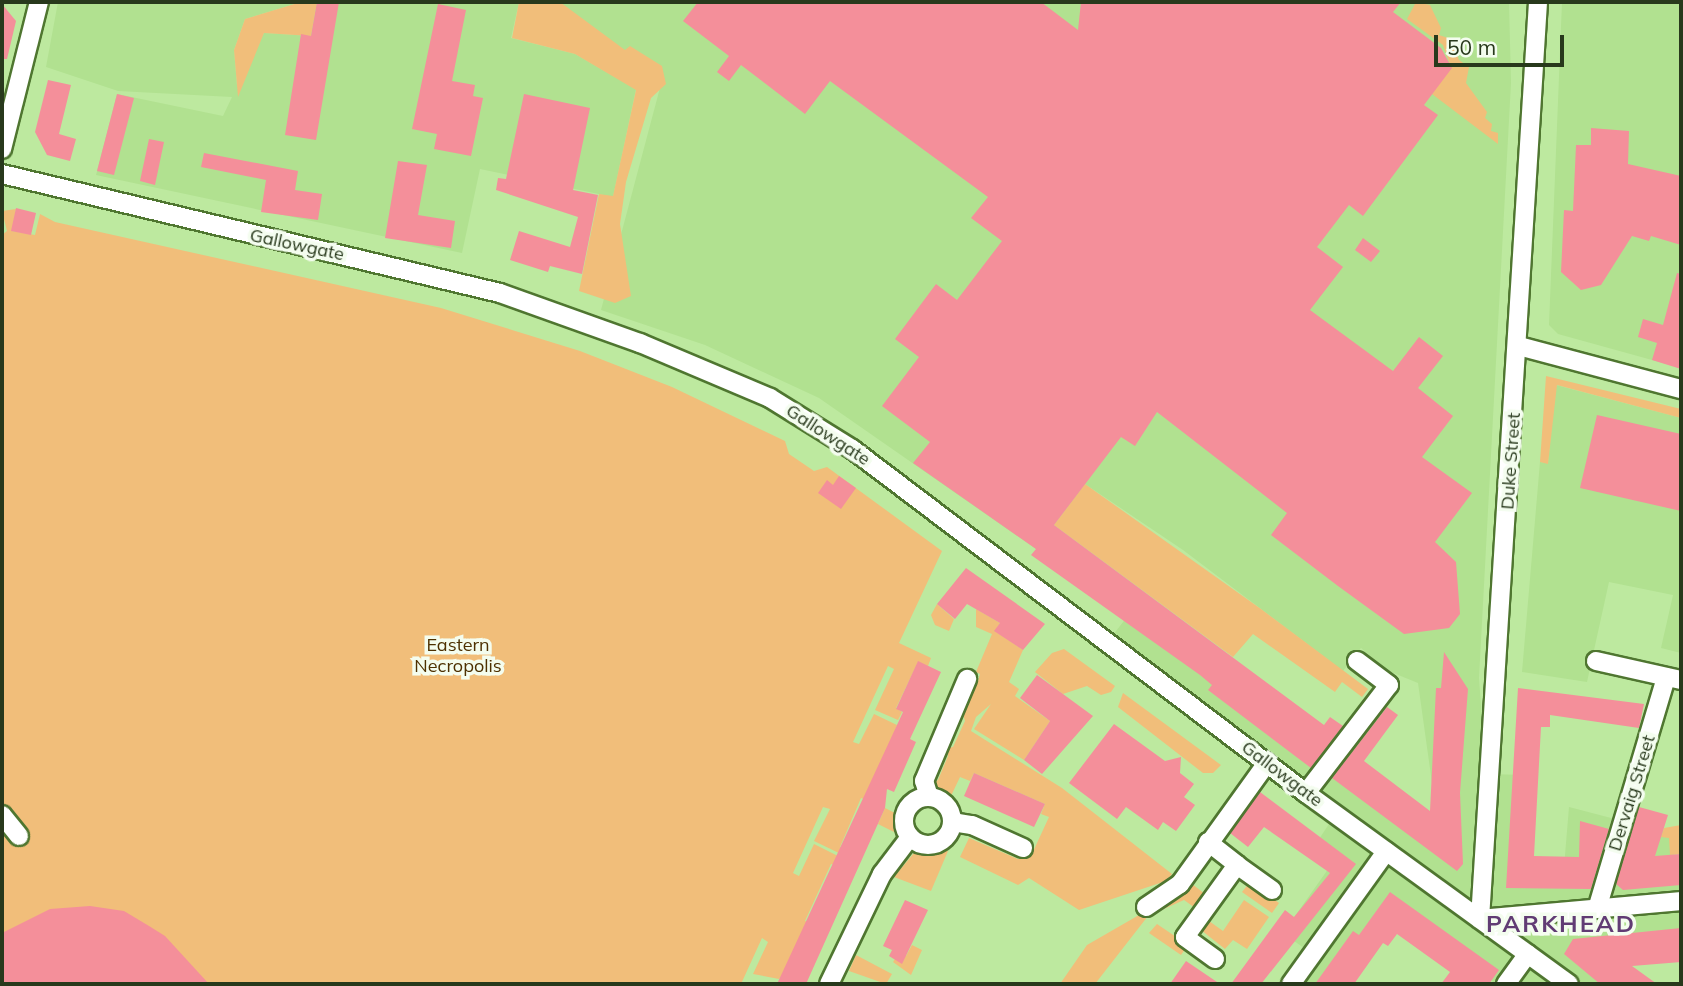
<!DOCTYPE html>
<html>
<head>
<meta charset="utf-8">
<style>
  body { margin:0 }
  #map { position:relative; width:1683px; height:986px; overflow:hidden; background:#bde99f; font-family:Mulish,sans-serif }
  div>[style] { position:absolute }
  .built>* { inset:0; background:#b1e190 }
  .green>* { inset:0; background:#f1be7a }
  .building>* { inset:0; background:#f48f9a }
  .roads { filter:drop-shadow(2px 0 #4f7630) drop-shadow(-2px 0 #4f7630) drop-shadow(0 2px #4f7630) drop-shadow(0 -2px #4f7630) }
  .minor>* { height:18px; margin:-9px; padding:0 9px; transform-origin:9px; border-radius:9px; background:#fff }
  .minor>.ring { margin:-9px; padding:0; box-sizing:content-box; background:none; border:18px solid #fff; border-radius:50% }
  span { translate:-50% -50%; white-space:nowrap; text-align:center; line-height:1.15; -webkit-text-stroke:7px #f4fdef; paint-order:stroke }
  .street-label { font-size:18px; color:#28391c }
  .park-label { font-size:18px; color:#4d3000 }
  .district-label { font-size:24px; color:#613c74; font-weight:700; letter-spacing:2px }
  .frame { position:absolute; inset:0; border:4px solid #28391c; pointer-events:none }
  .scale { position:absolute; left:1434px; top:35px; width:130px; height:32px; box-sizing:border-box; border:4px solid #28391c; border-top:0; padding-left:9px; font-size:21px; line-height:24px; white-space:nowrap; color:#28391c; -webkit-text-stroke:5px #f4fdef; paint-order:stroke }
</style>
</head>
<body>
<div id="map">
  <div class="built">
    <div style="clip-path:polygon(58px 2px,301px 2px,245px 19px,234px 50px,237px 86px,264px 33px,311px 36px,317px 2px,519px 2px,511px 38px,575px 54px,636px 89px,613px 197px,480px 169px,462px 253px,96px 175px,117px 94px,223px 116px,232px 97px,118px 91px,46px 67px)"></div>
    <div style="clip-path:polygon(524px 2px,1509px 2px,1511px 83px,1479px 678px,1486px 774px,1527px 775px,1522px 864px,1564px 867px,1569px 807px,1680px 836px,1671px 861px,1681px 861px,1681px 943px,1591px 951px,1632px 984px,1496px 984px,1391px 909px,1339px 984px,1295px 984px,1315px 956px,1283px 933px,1331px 865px,1311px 851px,1333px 818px,1105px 645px,1131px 612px,1440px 840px,1418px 683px,1386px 670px,1361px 648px,1343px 671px,1183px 550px,1085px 484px,1036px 549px,819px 398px,705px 345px,601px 310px,661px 84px)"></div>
    <div style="clip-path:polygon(1562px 2px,1681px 2px,1681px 368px,1558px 334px,1549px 325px)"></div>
    <div style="clip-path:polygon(1556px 385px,1681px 418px,1681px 653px,1661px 648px,1673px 595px,1609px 582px,1587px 682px,1522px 672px,1540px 462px,1548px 463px)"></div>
  </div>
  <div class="green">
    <div style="clip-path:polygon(301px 2px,317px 2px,311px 36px,264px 33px,238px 97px,234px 50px,245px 19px)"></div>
    <div style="clip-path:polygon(519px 2px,560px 2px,625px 50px,630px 46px,662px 66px,666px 84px,651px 98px,626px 182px,620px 224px,631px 296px,615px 303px,579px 291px,599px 194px,613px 196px,636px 90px,575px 54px,512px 38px)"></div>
    <div style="clip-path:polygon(1416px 2px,1430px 5px,1441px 28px,1439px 35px,1451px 39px,1459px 60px,1469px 67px,1466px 83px,1487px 112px,1485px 118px,1492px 124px,1491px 131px,1498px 133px,1498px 144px,1432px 94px,1451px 67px,1443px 45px,1407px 19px)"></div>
    <div style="clip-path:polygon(16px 209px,12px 231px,35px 235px,40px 214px,55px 222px,441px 308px,580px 351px,672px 387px,785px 441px,789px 454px,814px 471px,827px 467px,942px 551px,899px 643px,931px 658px,928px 666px,918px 662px,896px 708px,902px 712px,898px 720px,875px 710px,894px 669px,888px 666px,853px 742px,859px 744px,874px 714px,897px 725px,871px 802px,861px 798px,840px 847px,846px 850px,843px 855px,814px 841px,830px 809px,823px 807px,793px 873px,799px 876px,814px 844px,842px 858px,838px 866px,831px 864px,805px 921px,819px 927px,779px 979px,753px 974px,768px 942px,762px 938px,741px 984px,2px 984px,2px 235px,7px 231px,2px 211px)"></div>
    <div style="clip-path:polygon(1546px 376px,1681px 409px,1681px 418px,1557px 385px,1548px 464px,1540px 462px)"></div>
    <div style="clip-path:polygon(1085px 484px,1261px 609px,1368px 689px,1362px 697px,1342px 682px,1335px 692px,1253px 634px,1233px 657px,1054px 525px)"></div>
    <div style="clip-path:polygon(937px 604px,954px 619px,949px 631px,935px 625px,931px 615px)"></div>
    <div style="clip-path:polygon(976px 609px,1000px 623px,995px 631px,1023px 650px,1009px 682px,1019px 689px,1015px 696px,1050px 721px,1024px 760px,974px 729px,991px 704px,976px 717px,971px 731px,1062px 788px,1172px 874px,1166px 881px,1079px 910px,1029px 878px,1018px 885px,960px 857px,969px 838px,1018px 859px,1031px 856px,1049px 817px,1041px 814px,1045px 804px,974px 773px,970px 781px,960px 777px,951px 796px,927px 788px,938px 780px,948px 756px,946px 748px,953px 747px,965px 721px,962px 711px,978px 681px,980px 674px,976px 672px,992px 634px,976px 627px)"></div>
    <div style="clip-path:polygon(1064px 649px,1115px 686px,1111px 692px,1101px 695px,1087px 686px,1063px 694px,1035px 672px,1052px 653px)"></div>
    <div style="clip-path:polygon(1123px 693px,1221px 765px,1213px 773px,1203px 773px,1118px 707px)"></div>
    <div style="clip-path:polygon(885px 808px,899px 815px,898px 834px,878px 824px)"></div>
    <div style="clip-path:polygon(1681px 825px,1681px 854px,1670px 855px,1669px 838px,1661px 837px,1664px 828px)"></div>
    <div style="clip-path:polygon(948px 851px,931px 891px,894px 877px,914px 853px)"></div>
    <div style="clip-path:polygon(1250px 882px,1279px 903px,1272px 913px,1242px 892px)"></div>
    <div style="clip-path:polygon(1192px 884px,1209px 897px,1198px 910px,1184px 900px,1148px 916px,1095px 984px,1060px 984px,1087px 945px,1146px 911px,1177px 900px)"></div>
    <div style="clip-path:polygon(1244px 900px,1269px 917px,1247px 949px,1233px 940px,1225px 949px,1201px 930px,1209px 921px,1223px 931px)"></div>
    <div style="clip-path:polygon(1157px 924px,1188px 945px,1181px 955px,1149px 933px)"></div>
    <div style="clip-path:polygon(912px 945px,922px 950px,911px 975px,893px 962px,899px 953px,906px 956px)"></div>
    <div style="clip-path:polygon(856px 955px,892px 974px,886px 984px,849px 971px)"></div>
  </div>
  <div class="building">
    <div style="clip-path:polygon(317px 2px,339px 2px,316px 140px,285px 135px,301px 34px,311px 36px)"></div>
    <div style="clip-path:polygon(698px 2px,1041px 2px,1078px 30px,1081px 2px,1401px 2px,1393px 12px,1441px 48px,1452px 68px,1424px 105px,1438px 115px,1363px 216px,1349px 205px,1317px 247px,1343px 267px,1310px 310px,1393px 371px,1419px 337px,1443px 356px,1418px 388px,1453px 416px,1422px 457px,1472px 493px,1435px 542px,1456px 562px,1460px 614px,1449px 628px,1404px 634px,1338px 586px,1271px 535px,1287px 513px,1157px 412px,1135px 446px,1121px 437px,1054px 525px,1324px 725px,1330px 717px,1343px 726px,1311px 768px,1208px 690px,1212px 685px,1200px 675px,1031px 555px,1036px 549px,913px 463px,930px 442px,882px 406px,919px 357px,895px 339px,936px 284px,957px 300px,1002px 241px,971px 218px,988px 197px,830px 81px,805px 114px,741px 65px,729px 81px,717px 72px,729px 56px,683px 21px)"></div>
    <div style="clip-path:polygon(2px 4px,16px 21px,7px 59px,2px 59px)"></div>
    <div style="clip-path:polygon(438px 4px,466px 10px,452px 81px,475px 85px,473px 96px,483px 98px,471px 156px,434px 149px,437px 134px,412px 129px)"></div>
    <div style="clip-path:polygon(48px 80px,71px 85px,59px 134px,76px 139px,70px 161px,47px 155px,35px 132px)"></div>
    <div style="clip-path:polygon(117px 94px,134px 98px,114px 175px,97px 171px)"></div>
    <div style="clip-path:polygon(524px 94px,590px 108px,573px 190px,598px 195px,582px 274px,550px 266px,548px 272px,510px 260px,519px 231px,570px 247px,578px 217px,496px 190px,498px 178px,506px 179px)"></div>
    <div style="clip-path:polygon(1591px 128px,1629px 131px,1628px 164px,1681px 176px,1681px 245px,1651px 236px,1649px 241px,1632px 236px,1601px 285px,1581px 290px,1561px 272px,1564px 210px,1573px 211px,1576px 145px,1591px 145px)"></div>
    <div style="clip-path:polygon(149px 139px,164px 142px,155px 185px,140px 181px)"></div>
    <div style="clip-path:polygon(204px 153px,298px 171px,295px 190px,322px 194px,318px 220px,261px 212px,266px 180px,201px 167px)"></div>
    <div style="clip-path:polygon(398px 161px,427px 165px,418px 215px,455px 221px,451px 248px,385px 238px)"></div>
    <div style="clip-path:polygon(16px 208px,36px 213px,31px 235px,11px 231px)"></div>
    <div style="clip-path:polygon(1363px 238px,1380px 251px,1371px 262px,1355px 250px)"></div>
    <div style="clip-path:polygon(1677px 273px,1681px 274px,1681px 369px,1652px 360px,1657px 343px,1638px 337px,1643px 319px,1663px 325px)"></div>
    <div style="clip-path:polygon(1597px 415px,1681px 434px,1681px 511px,1580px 488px)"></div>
    <div style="clip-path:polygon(839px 476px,856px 488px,841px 509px,818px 493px,827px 480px,833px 485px)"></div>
    <div style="clip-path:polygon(966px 568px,1045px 624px,1023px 650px,994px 631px,1000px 623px,967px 604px,955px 619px,937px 604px)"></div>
    <div style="clip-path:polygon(1444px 652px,1468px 689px,1460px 793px,1463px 864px,1457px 871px,1332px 778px,1387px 707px,1398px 715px,1364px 761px,1430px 811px,1436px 688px,1441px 688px)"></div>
    <div style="clip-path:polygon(918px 661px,941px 672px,910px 739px,916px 742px,894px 792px,887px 789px,885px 808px,806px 984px,777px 984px,903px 712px,896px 709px)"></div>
    <div style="clip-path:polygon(1037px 675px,1093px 716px,1042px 774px,1024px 760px,1050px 721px,1020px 698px)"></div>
    <div style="clip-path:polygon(1518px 688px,1644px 704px,1639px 728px,1550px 715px,1550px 727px,1541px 727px,1534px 856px,1579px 857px,1580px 821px,1609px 829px,1591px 889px,1506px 888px)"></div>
    <div style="clip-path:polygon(1114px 724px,1165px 761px,1181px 757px,1180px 773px,1194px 784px,1184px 797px,1195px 805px,1176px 831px,1163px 822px,1158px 830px,1126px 807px,1117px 819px,1069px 783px)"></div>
    <div style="clip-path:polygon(974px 773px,1045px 804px,1034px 827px,964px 796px)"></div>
    <div style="clip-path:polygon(1260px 792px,1356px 864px,1261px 984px,1231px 984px,1285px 910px,1294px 917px,1330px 873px,1264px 827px,1248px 847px,1230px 833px)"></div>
    <div style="clip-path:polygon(1639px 807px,1668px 815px,1655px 856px,1681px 854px,1681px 885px,1623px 890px,1616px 884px)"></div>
    <div style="clip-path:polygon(1390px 892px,1499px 970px,1489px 984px,1441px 984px,1450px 972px,1397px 934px,1388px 946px,1383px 943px,1354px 984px,1315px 984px,1353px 931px,1359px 935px)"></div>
    <div style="clip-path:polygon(905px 900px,928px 910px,902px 964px,889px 956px,892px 950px,883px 946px)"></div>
    <div style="clip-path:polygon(90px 906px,124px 911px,149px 926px,165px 936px,209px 984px,2px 984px,2px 933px,50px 909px)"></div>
    <div style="clip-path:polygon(1681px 928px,1681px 962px,1632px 966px,1657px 984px,1600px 984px,1564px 954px,1573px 939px)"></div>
    <div style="clip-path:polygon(1186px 961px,1220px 984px,1170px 984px)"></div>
  </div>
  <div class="roads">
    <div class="minor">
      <div style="left:2px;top:149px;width:152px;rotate:-75.9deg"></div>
      <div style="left:2px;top:174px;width:512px;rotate:13.44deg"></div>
      <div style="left:500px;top:293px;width:149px;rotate:19.7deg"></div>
      <div style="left:640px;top:343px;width:141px;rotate:22.9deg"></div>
      <div style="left:770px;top:398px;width:97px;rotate:31.9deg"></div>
      <div style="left:852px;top:449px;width:570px;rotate:37.15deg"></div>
      <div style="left:1306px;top:793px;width:325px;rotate:36deg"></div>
      <div style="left:1519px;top:346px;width:168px;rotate:14.9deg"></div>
      <div style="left:1596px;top:661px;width:87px;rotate:12.6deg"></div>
      <div style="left:1306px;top:793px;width:136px;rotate:-52.5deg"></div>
      <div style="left:1389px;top:685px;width:40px;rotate:-143deg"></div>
      <div class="ring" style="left:904px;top:797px;width:30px;height:30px"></div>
      <div style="left:929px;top:797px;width:17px;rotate:-107deg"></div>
      <div style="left:924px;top:781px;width:111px;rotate:-67.1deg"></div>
      <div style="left:2px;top:815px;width:27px;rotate:51deg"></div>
      <div style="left:952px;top:822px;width:20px;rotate:9deg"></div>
      <div style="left:972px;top:825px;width:56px;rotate:24.3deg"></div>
      <div style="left:1208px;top:842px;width:37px;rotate:38deg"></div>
      <div style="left:1146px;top:907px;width:41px;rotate:-34.1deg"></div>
      <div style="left:1180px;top:884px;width:149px;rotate:-54.3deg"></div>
      <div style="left:1597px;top:909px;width:242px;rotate:-73.4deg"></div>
      <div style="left:1480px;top:919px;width:919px;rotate:-86.38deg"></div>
      <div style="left:1480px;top:919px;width:202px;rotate:-5.1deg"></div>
      <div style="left:1215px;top:959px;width:37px;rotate:-144deg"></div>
      <div style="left:1185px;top:937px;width:89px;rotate:-54.2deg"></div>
      <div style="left:1237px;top:865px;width:43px;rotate:35.5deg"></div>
      <div style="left:829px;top:984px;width:122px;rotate:-64.3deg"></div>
      <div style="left:882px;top:874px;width:46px;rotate:-52.9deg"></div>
      <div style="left:1291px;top:984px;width:163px;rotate:-54.3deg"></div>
      <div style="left:1506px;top:984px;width:37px;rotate:-54deg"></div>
    </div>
  </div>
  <div class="street-label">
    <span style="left:297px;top:245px;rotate:12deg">Gallowgate</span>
    <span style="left:828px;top:435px;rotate:33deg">Gallowgate</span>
    <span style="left:1511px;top:461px;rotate:-86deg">Duke Street</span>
    <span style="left:1282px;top:774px;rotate:37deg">Gallowgate</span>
    <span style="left:1632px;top:793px;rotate:-73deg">Dervaig Street</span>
  </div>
  <div class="park-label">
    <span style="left:458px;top:656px">Eastern<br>Necropolis</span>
  </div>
  <div class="district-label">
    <span style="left:1561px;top:924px">PARKHEAD</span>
  </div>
  <div class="frame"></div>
  <div class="scale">50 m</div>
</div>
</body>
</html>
